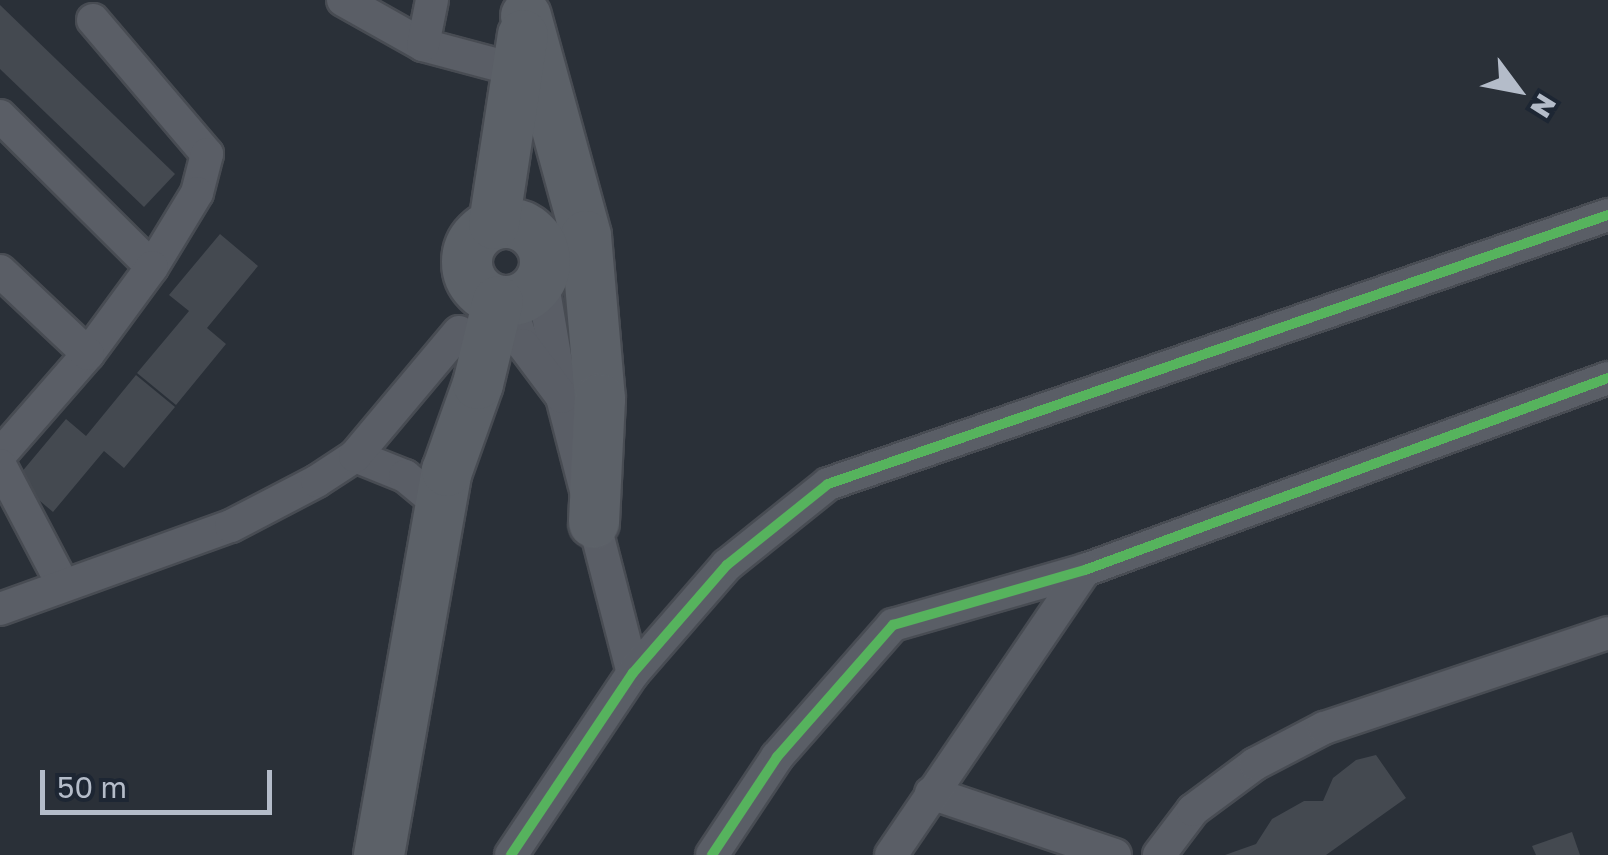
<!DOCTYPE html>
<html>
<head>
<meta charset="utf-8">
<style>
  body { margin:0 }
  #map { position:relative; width:1608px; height:855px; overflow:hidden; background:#2a3038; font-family:"Golos Text",sans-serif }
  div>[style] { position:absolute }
  .building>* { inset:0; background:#444950 }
  .roads { filter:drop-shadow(2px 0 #484c53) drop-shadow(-2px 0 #484c53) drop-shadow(0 2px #484c53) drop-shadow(0 -2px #484c53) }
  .minor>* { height:32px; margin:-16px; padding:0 16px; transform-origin:16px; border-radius:16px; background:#5a5e66 }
  .primary>* { height:50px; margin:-25px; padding:0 25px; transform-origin:25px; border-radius:25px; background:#5c6168 }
  .primary>.ring { margin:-25px; padding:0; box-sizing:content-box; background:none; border:50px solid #5c6168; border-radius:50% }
  .cycleway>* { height:10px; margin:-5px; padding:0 5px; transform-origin:5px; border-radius:5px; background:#56b35d }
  span { translate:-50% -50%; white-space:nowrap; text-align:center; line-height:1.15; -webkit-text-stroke:8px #1d2633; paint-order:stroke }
  .north { position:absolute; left:1468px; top:40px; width:100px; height:100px; -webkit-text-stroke:8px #1d2633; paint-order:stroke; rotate:122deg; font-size:28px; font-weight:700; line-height:40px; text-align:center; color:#b4bcc9 }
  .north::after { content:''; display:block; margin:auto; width:35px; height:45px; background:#b4bcc9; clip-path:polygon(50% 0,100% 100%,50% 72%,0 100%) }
  .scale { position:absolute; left:40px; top:770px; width:232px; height:45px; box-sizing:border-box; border:5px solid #b4bcc9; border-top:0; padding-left:12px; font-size:30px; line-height:35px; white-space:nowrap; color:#b4bcc9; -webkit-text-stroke:8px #1d2633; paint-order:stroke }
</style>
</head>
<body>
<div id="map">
  <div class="building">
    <div style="clip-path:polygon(0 5px,175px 174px,144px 207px,0 69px)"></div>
    <div style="clip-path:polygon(220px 234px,258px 266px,207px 328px,226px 344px,176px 405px,137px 373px,189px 311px,169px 295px)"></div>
    <div style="clip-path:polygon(136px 375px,175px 407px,124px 468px,104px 451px,53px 512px,15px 480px,66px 419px,86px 436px)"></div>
    <div style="clip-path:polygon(1376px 755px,1406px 798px,1326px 855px,1225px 855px,1256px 844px,1272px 819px,1304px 801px,1323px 801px,1333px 778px,1356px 760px)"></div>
    <div style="clip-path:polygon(1572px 832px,1580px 855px,1536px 855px,1532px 846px)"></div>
  </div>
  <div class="roads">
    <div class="minor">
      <div style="left:343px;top:0;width:92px;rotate:29.4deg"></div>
      <div style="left:423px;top:45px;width:97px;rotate:14.9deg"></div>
      <div style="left:93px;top:20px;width:176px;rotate:49.6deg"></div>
      <div style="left:207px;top:154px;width:40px;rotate:104.4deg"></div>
      <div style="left:197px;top:193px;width:87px;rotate:121.3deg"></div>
      <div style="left:423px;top:45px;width:46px;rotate:-78.7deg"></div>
      <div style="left:0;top:116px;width:214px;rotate:44.8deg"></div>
      <div style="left:152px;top:267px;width:108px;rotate:126.3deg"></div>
      <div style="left:88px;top:354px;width:134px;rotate:131.1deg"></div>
      <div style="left:0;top:271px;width:121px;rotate:43.3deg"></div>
      <div style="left:542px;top:279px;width:120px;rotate:80.4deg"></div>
      <div style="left:562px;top:397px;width:285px;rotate:75.6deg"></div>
      <div style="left:509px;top:302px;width:45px;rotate:72deg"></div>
      <div style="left:523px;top:345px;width:65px;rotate:53.1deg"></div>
      <div style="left:355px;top:456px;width:54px;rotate:21.8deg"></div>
      <div style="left:405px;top:476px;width:45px;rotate:39.6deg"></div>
      <div style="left:0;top:465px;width:133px;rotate:62.3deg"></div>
      <div style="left:0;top:609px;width:245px;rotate:-19.8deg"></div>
      <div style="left:231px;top:526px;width:97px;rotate:-27.6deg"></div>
      <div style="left:317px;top:481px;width:45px;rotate:-33.3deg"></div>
      <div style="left:355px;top:456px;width:162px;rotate:-50deg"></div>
      <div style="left:931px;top:793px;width:194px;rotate:18.6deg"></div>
      <div style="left:511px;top:855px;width:219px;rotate:-56.2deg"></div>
      <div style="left:633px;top:673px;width:143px;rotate:-49deg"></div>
      <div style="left:727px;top:565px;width:129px;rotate:-38.7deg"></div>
      <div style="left:828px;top:484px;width:825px;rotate:-19.03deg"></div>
      <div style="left:712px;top:855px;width:118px;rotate:-56.4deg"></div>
      <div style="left:777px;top:757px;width:176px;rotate:-48.7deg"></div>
      <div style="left:893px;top:625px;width:200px;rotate:-16deg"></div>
      <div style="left:1085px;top:570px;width:557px;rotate:-20.16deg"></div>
      <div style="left:891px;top:855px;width:345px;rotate:-55.8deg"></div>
      <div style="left:1159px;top:855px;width:56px;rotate:-52.9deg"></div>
      <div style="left:1193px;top:810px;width:77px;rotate:-36.6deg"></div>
      <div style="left:1255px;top:764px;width:78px;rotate:-27.6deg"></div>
      <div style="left:1324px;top:728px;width:299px;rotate:-18.5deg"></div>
    </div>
    <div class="primary">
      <div style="left:526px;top:16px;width:228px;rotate:74.7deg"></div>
      <div style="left:586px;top:236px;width:164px;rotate:85.1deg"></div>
      <div style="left:600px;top:399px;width:124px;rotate:92.8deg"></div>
      <div class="ring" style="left:467px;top:223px;width:28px;height:28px"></div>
      <div style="left:494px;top:224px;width:191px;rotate:-81.3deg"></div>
      <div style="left:379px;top:855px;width:390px;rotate:-80deg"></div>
      <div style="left:447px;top:471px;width:92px;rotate:-70.4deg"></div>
      <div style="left:478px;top:384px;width:85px;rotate:-76.5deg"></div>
    </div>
  </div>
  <div class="cycleway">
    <div style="left:511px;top:855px;width:219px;rotate:-56.2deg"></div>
    <div style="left:633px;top:673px;width:143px;rotate:-49deg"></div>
    <div style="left:727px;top:565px;width:129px;rotate:-38.7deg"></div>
    <div style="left:828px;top:484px;width:825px;rotate:-19.03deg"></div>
    <div style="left:712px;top:855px;width:118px;rotate:-56.4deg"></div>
    <div style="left:777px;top:757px;width:176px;rotate:-48.7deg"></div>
    <div style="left:893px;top:625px;width:200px;rotate:-16deg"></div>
    <div style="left:1085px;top:570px;width:557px;rotate:-20.16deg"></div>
  </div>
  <div class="north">N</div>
  <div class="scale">50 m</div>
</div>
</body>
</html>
